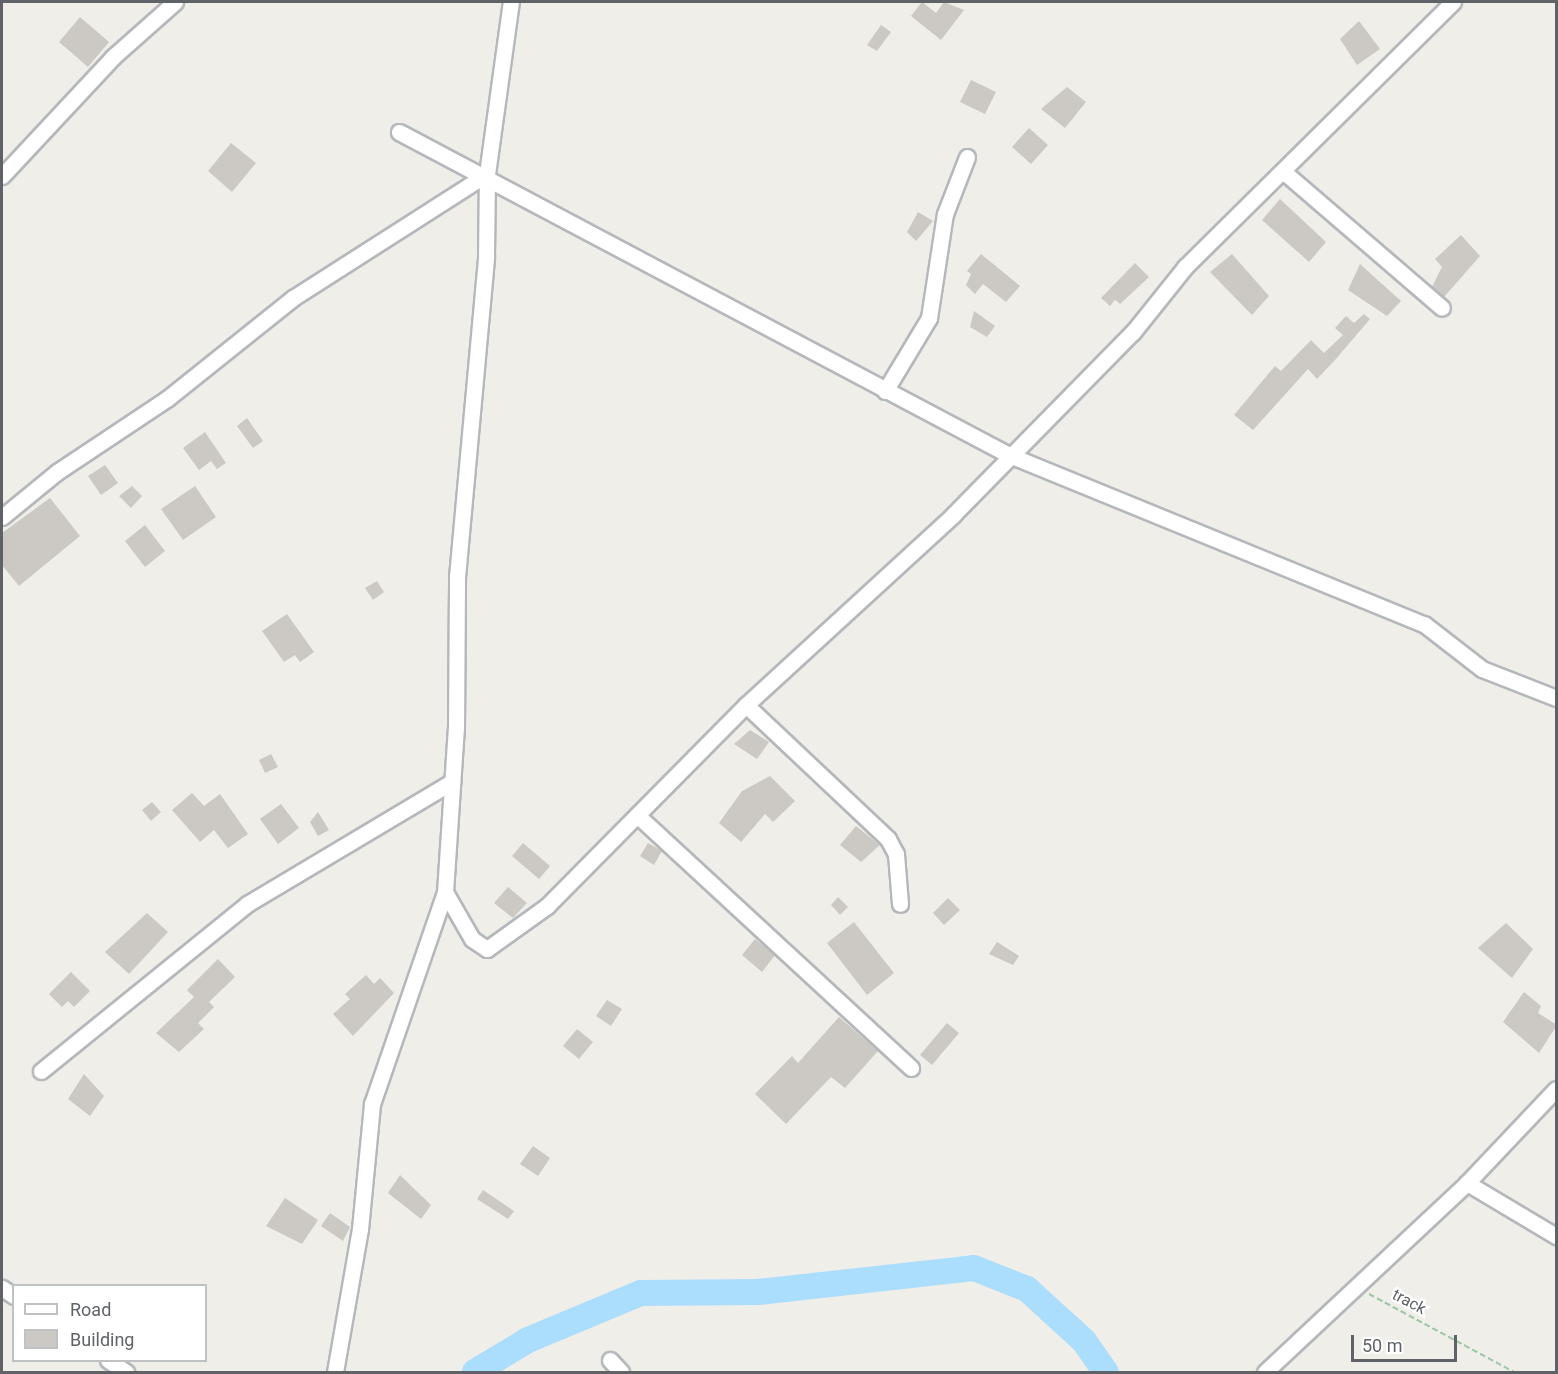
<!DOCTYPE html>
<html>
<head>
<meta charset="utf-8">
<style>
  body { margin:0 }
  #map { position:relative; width:1558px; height:1374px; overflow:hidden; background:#f0eee8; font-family:Roboto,sans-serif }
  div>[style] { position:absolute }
  .river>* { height:26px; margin:-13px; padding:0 13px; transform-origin:13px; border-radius:13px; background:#abddfd }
  .building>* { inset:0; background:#ccc9c4 }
  .path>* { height:2px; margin-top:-1px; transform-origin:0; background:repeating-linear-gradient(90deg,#9ec8a8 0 6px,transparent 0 9px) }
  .roads { filter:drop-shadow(2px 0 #b5b8bb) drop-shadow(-2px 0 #b5b8bb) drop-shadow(0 2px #b5b8bb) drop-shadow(0 -2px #b5b8bb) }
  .minor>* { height:15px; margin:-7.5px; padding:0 7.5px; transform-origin:7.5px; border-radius:7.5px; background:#fff }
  span { translate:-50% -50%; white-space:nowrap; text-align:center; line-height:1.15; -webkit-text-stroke:4.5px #fff; paint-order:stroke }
  .street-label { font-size:16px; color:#5f6367 }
  .frame { position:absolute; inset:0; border:3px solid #5f6367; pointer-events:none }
  .legend { position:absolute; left:12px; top:1284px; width:195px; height:78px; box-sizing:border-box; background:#fff; border:2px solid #bfc1c2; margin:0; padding:8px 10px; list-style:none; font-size:18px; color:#5f6367 }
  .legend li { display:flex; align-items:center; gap:12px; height:30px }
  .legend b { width:30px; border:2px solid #bfc1c2 }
  .scale { position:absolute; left:1351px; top:1335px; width:106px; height:27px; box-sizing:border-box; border:3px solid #5f6367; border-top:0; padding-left:8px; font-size:18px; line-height:21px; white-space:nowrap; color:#5f6367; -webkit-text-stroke:4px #fff; paint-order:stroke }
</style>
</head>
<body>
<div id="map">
  <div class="river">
    <div style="left:475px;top:1372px;width:62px;rotate:-31.1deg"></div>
    <div style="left:528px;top:1340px;width:122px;rotate:-22.6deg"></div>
    <div style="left:641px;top:1293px;width:117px;rotate:-0.5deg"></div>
    <div style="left:758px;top:1292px;width:217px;rotate:-6.3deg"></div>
    <div style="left:974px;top:1268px;width:57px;rotate:21.6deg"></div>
    <div style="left:1027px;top:1289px;width:77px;rotate:42.4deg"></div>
    <div style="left:1084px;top:1341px;width:38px;rotate:55deg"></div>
  </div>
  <div class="building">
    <div style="clip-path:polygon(922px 2px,936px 13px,944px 2px,964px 10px,941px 40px,911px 16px)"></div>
    <div style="clip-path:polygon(80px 17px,109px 42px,88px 67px,59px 42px)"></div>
    <div style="clip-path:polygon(1359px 21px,1380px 49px,1357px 65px,1340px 39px)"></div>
    <div style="clip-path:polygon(881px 25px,891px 32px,877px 51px,867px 45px)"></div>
    <div style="clip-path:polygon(971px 80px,996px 92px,985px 114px,960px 102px)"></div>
    <div style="clip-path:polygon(1067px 87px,1086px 102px,1065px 128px,1041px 109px)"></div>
    <div style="clip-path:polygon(1029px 128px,1048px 145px,1031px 164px,1012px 147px)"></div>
    <div style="clip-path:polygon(231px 143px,256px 163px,232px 192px,208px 171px)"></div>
    <div style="clip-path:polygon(1280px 199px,1326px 242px,1309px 262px,1262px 220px)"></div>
    <div style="clip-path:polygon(918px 212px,933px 221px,916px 241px,907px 232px)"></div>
    <div style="clip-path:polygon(1461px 235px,1480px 256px,1444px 297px,1432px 287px,1442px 267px,1435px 259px)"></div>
    <div style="clip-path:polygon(981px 254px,1020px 286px,1006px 302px,983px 284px,975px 294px,966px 285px,971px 274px,967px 271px)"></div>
    <div style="clip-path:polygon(1232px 254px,1269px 296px,1252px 315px,1210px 272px)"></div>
    <div style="clip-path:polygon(1135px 263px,1149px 277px,1120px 304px,1115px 300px,1110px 306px,1101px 298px)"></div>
    <div style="clip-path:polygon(1360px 264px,1401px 301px,1387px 316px,1348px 290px)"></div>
    <div style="clip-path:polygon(974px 311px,995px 326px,987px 337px,970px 327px)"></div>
    <div style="clip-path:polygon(1364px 314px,1370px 319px,1335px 360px,1317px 379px,1308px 369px,1253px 430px,1234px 415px,1275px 366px,1281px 371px,1311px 340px,1324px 353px,1343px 335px,1335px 328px,1346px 316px,1354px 323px)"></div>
    <div style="clip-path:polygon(247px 418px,263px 441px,253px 448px,237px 426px)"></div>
    <div style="clip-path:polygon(205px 432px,226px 463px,217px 469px,211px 461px,199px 470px,183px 448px)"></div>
    <div style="clip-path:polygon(105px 465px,118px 483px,101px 495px,88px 476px)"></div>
    <div style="clip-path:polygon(132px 486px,142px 496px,131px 508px,119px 496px)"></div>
    <div style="clip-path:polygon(195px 486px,216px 517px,183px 540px,161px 509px)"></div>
    <div style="clip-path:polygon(50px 498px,80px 536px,19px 586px,2px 565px,2px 533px)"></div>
    <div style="clip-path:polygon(145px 525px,165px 551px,145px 567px,125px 541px)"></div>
    <div style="clip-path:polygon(377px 581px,384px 592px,373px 600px,365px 588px)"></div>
    <div style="clip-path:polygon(287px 614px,314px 652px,300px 662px,295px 655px,284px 662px,262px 631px)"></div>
    <div style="clip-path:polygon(750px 730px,769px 742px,757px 759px,734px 744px)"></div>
    <div style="clip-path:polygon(271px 754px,278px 767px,265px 773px,259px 760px)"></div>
    <div style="clip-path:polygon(770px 776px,795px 801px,773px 822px,765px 814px,741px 842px,719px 823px,742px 791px)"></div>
    <div style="clip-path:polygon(192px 793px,204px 806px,220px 794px,248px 834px,228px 848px,214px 830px,200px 842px,172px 810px)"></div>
    <div style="clip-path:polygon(152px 802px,161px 812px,151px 821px,142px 810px)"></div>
    <div style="clip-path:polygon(281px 804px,299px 828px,278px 844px,260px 819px)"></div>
    <div style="clip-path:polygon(318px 812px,329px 830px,318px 836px,310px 822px)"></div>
    <div style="clip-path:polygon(856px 826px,880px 845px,861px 862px,840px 845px)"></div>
    <div style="clip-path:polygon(523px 843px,550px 866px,539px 879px,512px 856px)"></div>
    <div style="clip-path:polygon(648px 843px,662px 851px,654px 865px,640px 856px)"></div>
    <div style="clip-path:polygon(508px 887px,527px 903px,513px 918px,494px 903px)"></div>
    <div style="clip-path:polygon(838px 897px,848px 907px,840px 915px,831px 905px)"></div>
    <div style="clip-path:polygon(948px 898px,960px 910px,944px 925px,933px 913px)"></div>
    <div style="clip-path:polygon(147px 913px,168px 932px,129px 974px,105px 952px)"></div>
    <div style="clip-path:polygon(854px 922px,894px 973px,867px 995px,827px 943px)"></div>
    <div style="clip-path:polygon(1506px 923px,1533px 949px,1512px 978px,1478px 948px)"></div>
    <div style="clip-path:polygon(755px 939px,775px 955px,762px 972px,742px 955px)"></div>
    <div style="clip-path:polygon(997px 942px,1019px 956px,1013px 965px,989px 954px)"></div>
    <div style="clip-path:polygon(218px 959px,235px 977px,209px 1002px,214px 1007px,198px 1023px,204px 1029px,179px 1052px,156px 1033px,194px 997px,187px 990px)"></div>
    <div style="clip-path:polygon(71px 972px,90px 991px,74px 1007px,68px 1001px,62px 1007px,49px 994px)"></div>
    <div style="clip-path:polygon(366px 975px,374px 984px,380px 978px,394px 993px,353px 1036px,333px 1014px,350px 999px,345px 994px)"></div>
    <div style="clip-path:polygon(1524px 992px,1541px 1006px,1538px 1013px,1557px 1025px,1539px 1053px,1503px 1022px)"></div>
    <div style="clip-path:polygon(607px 1000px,622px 1009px,611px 1026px,596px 1016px)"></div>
    <div style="clip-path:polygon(839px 1017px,878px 1051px,845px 1088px,831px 1077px,786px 1124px,755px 1094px,792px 1056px,798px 1063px)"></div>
    <div style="clip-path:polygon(947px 1023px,959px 1033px,932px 1065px,920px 1055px)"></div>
    <div style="clip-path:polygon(577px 1029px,593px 1042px,579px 1059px,563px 1046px)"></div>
    <div style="clip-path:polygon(84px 1074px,104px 1096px,90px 1116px,68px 1099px)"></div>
    <div style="clip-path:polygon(533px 1146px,550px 1158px,538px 1176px,520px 1164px)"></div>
    <div style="clip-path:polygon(400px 1175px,431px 1205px,421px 1219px,388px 1193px)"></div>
    <div style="clip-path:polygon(483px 1190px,514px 1211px,508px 1219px,477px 1199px)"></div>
    <div style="clip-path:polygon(285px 1198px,318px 1220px,302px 1244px,266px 1226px)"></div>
    <div style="clip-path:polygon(330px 1213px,350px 1227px,343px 1241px,321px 1226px)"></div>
  </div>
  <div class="path">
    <div style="left:1369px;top:1294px;width:165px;rotate:28.3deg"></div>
  </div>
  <div class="roads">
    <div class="minor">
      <div style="left:399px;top:132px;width:690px;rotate:27.9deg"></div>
      <div style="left:1009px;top:455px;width:448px;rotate:22.2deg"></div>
      <div style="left:1424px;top:624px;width:73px;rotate:37.8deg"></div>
      <div style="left:1482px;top:669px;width:79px;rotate:21.4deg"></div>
      <div style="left:1284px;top:172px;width:208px;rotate:40.7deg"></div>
      <div style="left:2px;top:176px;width:163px;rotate:-47deg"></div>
      <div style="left:113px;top:57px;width:83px;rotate:-41.6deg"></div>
      <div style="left:885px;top:391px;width:85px;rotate:-58.9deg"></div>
      <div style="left:929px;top:318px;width:105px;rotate:-81.3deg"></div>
      <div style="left:945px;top:214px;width:61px;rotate:-68.9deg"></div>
      <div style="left:2px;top:517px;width:71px;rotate:-39.3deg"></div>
      <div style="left:57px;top:472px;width:133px;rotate:-33.7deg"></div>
      <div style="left:168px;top:398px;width:160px;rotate:-38.7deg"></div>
      <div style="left:293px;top:298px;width:230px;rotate:-32.6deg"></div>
      <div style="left:746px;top:705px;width:195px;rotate:43.3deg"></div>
      <div style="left:888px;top:839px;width:17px;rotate:62deg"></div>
      <div style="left:896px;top:854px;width:50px;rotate:85.4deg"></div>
      <div style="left:637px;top:815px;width:373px;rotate:42.7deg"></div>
      <div style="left:445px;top:892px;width:54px;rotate:60.1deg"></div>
      <div style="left:472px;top:939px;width:18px;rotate:34deg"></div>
      <div style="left:487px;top:949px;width:74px;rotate:-35.6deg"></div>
      <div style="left:547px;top:906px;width:283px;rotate:-45.3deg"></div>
      <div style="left:746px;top:705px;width:281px;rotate:-42.5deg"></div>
      <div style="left:953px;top:515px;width:257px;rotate:-45.5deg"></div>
      <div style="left:1133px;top:332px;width:83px;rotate:-51.3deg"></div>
      <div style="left:1185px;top:267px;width:377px;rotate:-44.7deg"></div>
      <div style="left:41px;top:1071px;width:265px;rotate:-39deg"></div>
      <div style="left:247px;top:904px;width:239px;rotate:-30.8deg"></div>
      <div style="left:1467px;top:1183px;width:104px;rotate:30.8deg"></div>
      <div style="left:2px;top:1288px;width:14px;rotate:34deg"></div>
      <div style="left:108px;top:1360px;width:22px;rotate:34deg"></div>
      <div style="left:610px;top:1360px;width:16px;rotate:47deg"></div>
      <div style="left:335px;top:1372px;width:145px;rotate:-80.1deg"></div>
      <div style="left:360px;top:1229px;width:126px;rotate:-84.5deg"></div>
      <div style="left:372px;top:1104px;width:224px;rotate:-71deg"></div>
      <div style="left:445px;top:892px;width:164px;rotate:-86.2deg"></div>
      <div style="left:456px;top:728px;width:151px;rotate:-89.6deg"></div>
      <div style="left:457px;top:577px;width:322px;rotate:-84.8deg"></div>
      <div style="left:486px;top:256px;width:82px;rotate:-89.3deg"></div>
      <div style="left:487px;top:174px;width:174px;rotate:-82.1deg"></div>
      <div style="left:1265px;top:1372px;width:277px;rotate:-43.1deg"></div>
      <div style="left:1467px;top:1183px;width:129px;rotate:-46.6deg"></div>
    </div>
  </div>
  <div class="street-label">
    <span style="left:1409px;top:1302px;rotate:28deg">track</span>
  </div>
  <div class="frame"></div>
  <ul class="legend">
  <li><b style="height:8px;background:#fff"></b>Road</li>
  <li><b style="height:16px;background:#ccc9c4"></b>Building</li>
  </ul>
  <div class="scale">50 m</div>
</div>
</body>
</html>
